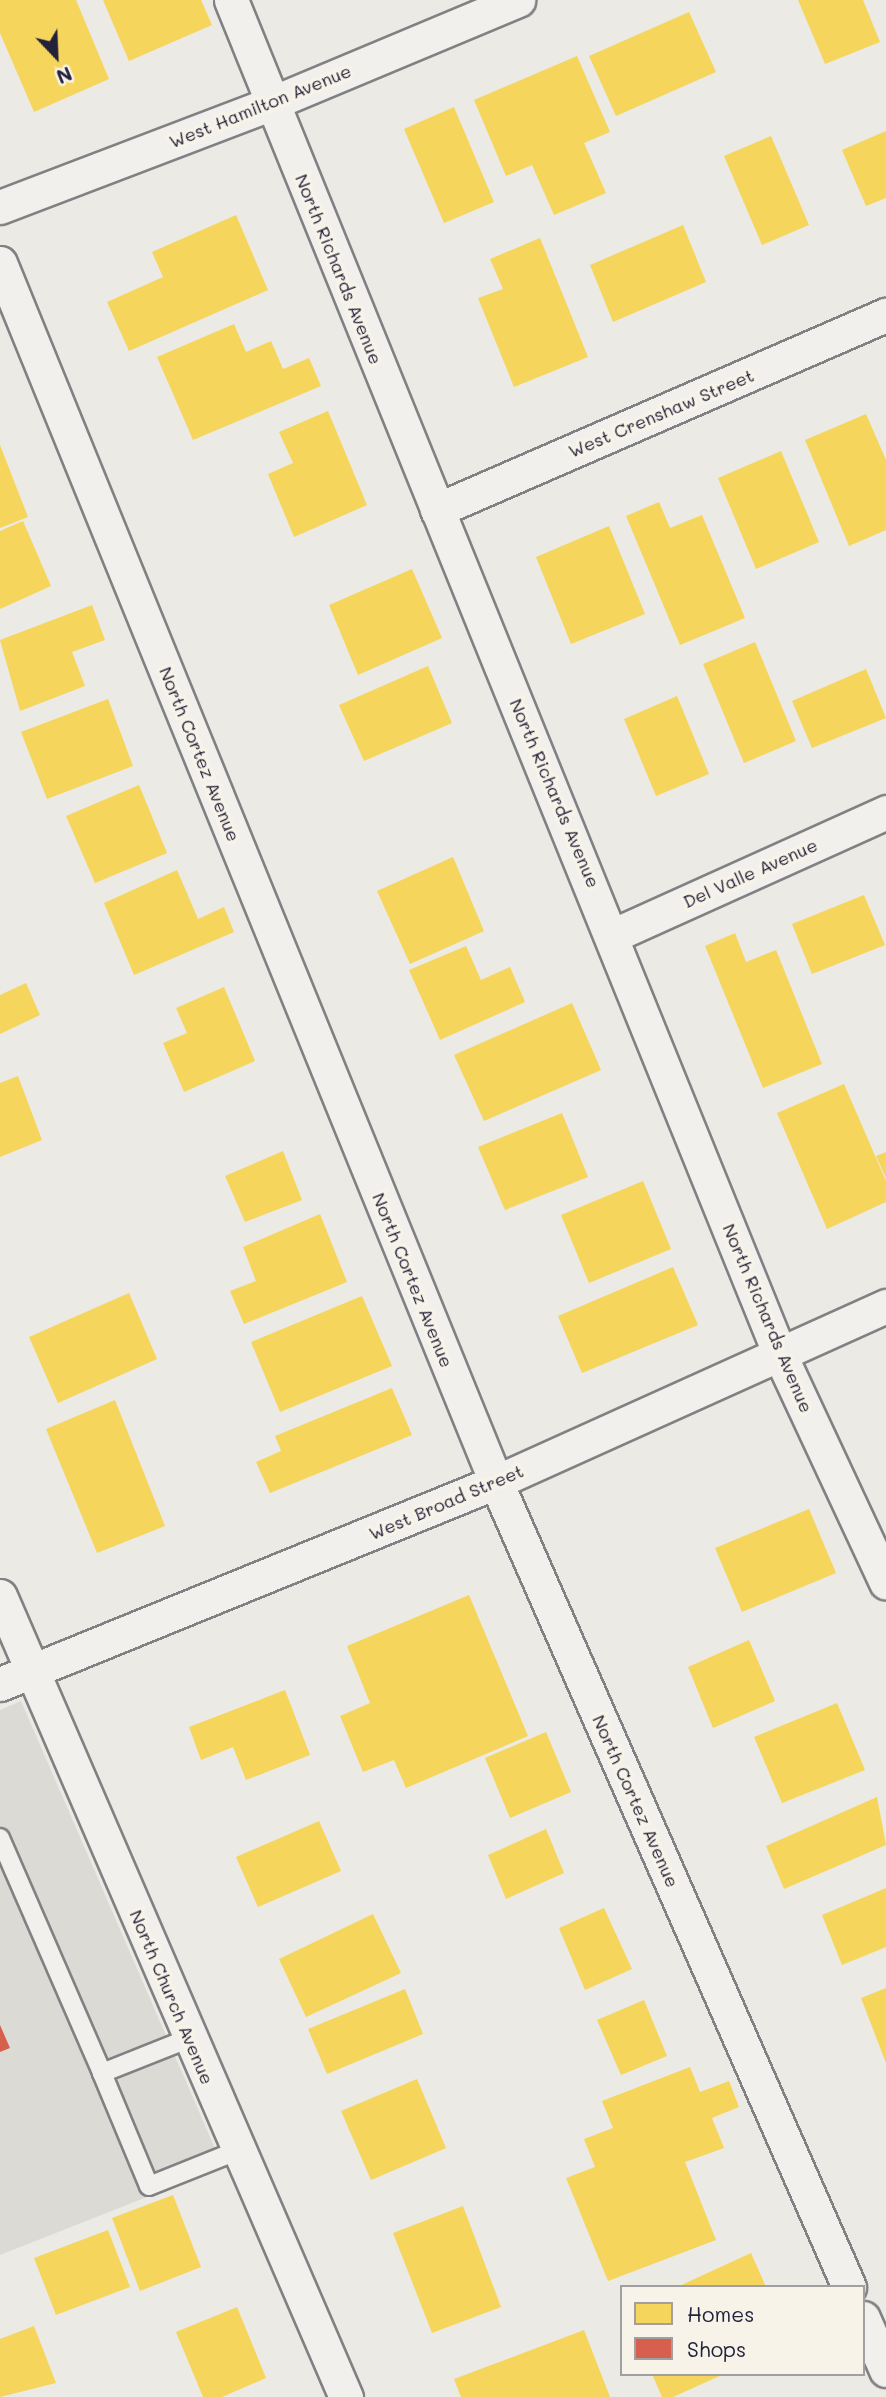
<!DOCTYPE html>
<html>
<head>
<meta charset="utf-8">
<style>
  body { margin:0 }
  #map { position:relative; width:886px; height:2397px; overflow:hidden; background:#ebeae4; font-family:Mali,sans-serif }
  div>[style] { position:absolute }
  .built>* { inset:0; background:#dcdad5 }
  .homes>* { inset:0; background:#f6d55c }
  .shops>* { inset:0; background:#d6604d }
  .roads { filter:drop-shadow(2px 0 #818083) drop-shadow(-2px 0 #818083) drop-shadow(0 2px #818083) drop-shadow(0 -2px #818083) }
  .lane>* { height:18px; margin:-9px; padding:0 9px; transform-origin:9px; border-radius:9px; background:#f1f0ec }
  .street>* { height:33px; margin:-16.5px; padding:0 16.5px; transform-origin:16.5px; border-radius:16.5px; background:#f1f0ec }
  span { translate:-50% -50%; white-space:nowrap; text-align:center; line-height:1.15; -webkit-text-stroke:7px #f7f3e8; paint-order:stroke }
  .street-label { font-size:18px; color:#22223b }
  .legend { position:absolute; left:620px; top:2285px; width:245px; height:91px; box-sizing:border-box; background:#f7f3e8; border:2px solid #a29fa3; margin:0; padding:9px 12px; list-style:none; font-size:21px; color:#22223b }
  .legend li { display:flex; align-items:center; gap:14px; height:35px }
  .legend b { width:35px; border:2px solid #a29fa3 }
  .north { position:absolute; left:21px; top:21px; width:70px; height:70px; -webkit-text-stroke:5px #f7f3e8; paint-order:stroke; rotate:157deg; font-size:19px; font-weight:700; line-height:28px; text-align:center; color:#22223b }
  .north::after { content:''; display:block; margin:auto; width:24px; height:32px; background:#22223b; clip-path:polygon(50% 0,100% 100%,50% 72%,0 100%) }
</style>
</head>
<body>
<div id="map">
  <div class="built">
    <div style="clip-path:polygon(21px 1701px,223px 2167px,0 2255px,0 1710px)"></div>
  </div>
  <div class="homes">
    <div style="clip-path:polygon(0 0,76px 0,109px 79px,34px 112px,0 33px)"></div>
    <div style="clip-path:polygon(103px 0,201px 0,212px 25px,129px 61px)"></div>
    <div style="clip-path:polygon(798px 0,863px 0,880px 42px,825px 64px)"></div>
    <div style="clip-path:polygon(689px 12px,716px 72px,616px 116px,589px 56px)"></div>
    <div style="clip-path:polygon(577px 56px,610px 132px,584px 143px,606px 193px,554px 215px,532px 165px,506px 176px,474px 100px)"></div>
    <div style="clip-path:polygon(454px 107px,494px 202px,444px 223px,404px 129px)"></div>
    <div style="clip-path:polygon(886px 131px,886px 198px,866px 206px,842px 150px)"></div>
    <div style="clip-path:polygon(771px 136px,809px 225px,762px 245px,724px 156px)"></div>
    <div style="clip-path:polygon(236px 215px,268px 290px,129px 351px,107px 302px,163px 277px,152px 252px)"></div>
    <div style="clip-path:polygon(683px 225px,706px 282px,613px 322px,590px 265px)"></div>
    <div style="clip-path:polygon(540px 238px,588px 357px,514px 387px,478px 298px,503px 289px,490px 259px)"></div>
    <div style="clip-path:polygon(234px 324px,246px 352px,271px 341px,283px 369px,309px 358px,321px 386px,193px 440px,157px 357px)"></div>
    <div style="clip-path:polygon(328px 411px,367px 505px,294px 537px,268px 474px,293px 463px,279px 432px)"></div>
    <div style="clip-path:polygon(866px 414px,886px 460px,886px 530px,849px 546px,805px 440px)"></div>
    <div style="clip-path:polygon(0 445px,28px 517px,0 528px)"></div>
    <div style="clip-path:polygon(781px 451px,819px 542px,756px 569px,718px 478px)"></div>
    <div style="clip-path:polygon(659px 502px,670px 528px,702px 515px,745px 618px,680px 645px,626px 516px)"></div>
    <div style="clip-path:polygon(23px 521px,51px 586px,0 609px,0 531px)"></div>
    <div style="clip-path:polygon(609px 526px,645px 614px,571px 644px,536px 557px)"></div>
    <div style="clip-path:polygon(412px 569px,442px 638px,358px 675px,329px 605px)"></div>
    <div style="clip-path:polygon(92px 605px,105px 640px,72px 652px,85px 686px,20px 711px,0 640px)"></div>
    <div style="clip-path:polygon(755px 642px,796px 741px,744px 763px,703px 664px)"></div>
    <div style="clip-path:polygon(428px 666px,452px 723px,364px 761px,339px 705px)"></div>
    <div style="clip-path:polygon(866px 669px,886px 718px,812px 748px,792px 701px)"></div>
    <div style="clip-path:polygon(677px 696px,709px 774px,656px 796px,624px 719px)"></div>
    <div style="clip-path:polygon(108px 699px,133px 766px,47px 799px,21px 732px)"></div>
    <div style="clip-path:polygon(139px 785px,167px 853px,95px 883px,66px 816px)"></div>
    <div style="clip-path:polygon(453px 857px,484px 931px,410px 964px,377px 891px)"></div>
    <div style="clip-path:polygon(177px 870px,198px 919px,224px 907px,234px 932px,134px 975px,104px 903px)"></div>
    <div style="clip-path:polygon(864px 895px,885px 945px,812px 974px,792px 924px)"></div>
    <div style="clip-path:polygon(735px 933px,746px 962px,776px 950px,822px 1064px,763px 1088px,705px 946px)"></div>
    <div style="clip-path:polygon(466px 946px,481px 980px,510px 967px,525px 1002px,440px 1040px,409px 970px)"></div>
    <div style="clip-path:polygon(26px 983px,40px 1015px,0 1034px,0 995px)"></div>
    <div style="clip-path:polygon(224px 987px,255px 1061px,184px 1092px,163px 1043px,187px 1033px,176px 1008px)"></div>
    <div style="clip-path:polygon(572px 1003px,601px 1070px,484px 1121px,454px 1055px)"></div>
    <div style="clip-path:polygon(18px 1076px,42px 1140px,0 1157px,0 1083px)"></div>
    <div style="clip-path:polygon(844px 1084px,886px 1181px,886px 1202px,827px 1229px,777px 1113px)"></div>
    <div style="clip-path:polygon(562px 1113px,588px 1177px,505px 1210px,478px 1147px)"></div>
    <div style="clip-path:polygon(283px 1151px,302px 1200px,245px 1222px,225px 1176px)"></div>
    <div style="clip-path:polygon(886px 1152px,886px 1178px,876px 1156px)"></div>
    <div style="clip-path:polygon(643px 1181px,671px 1249px,589px 1283px,561px 1215px)"></div>
    <div style="clip-path:polygon(320px 1214px,347px 1282px,244px 1324px,230px 1291px,256px 1281px,243px 1247px)"></div>
    <div style="clip-path:polygon(673px 1267px,698px 1325px,582px 1373px,558px 1316px)"></div>
    <div style="clip-path:polygon(129px 1293px,157px 1359px,58px 1403px,29px 1337px)"></div>
    <div style="clip-path:polygon(362px 1296px,392px 1366px,280px 1412px,251px 1342px)"></div>
    <div style="clip-path:polygon(392px 1388px,412px 1435px,270px 1493px,256px 1462px,281px 1451px,275px 1436px)"></div>
    <div style="clip-path:polygon(115px 1400px,165px 1526px,97px 1553px,46px 1429px)"></div>
    <div style="clip-path:polygon(809px 1509px,836px 1573px,742px 1612px,715px 1548px)"></div>
    <div style="clip-path:polygon(469px 1595px,528px 1736px,406px 1788px,394px 1760px,363px 1772px,340px 1716px,370px 1703px,347px 1646px)"></div>
    <div style="clip-path:polygon(749px 1640px,775px 1701px,713px 1728px,688px 1667px)"></div>
    <div style="clip-path:polygon(285px 1690px,310px 1755px,246px 1780px,233px 1747px,201px 1760px,189px 1727px)"></div>
    <div style="clip-path:polygon(837px 1703px,865px 1770px,782px 1803px,754px 1737px)"></div>
    <div style="clip-path:polygon(546px 1732px,571px 1792px,510px 1818px,485px 1758px)"></div>
    <div style="clip-path:polygon(877px 1797px,886px 1845px,784px 1889px,766px 1846px)"></div>
    <div style="clip-path:polygon(319px 1821px,341px 1871px,258px 1907px,236px 1857px)"></div>
    <div style="clip-path:polygon(546px 1829px,564px 1873px,506px 1899px,488px 1855px)"></div>
    <div style="clip-path:polygon(886px 1888px,886px 1947px,842px 1965px,822px 1915px)"></div>
    <div style="clip-path:polygon(604px 1908px,632px 1969px,585px 1990px,559px 1928px)"></div>
    <div style="clip-path:polygon(373px 1914px,401px 1973px,306px 2017px,279px 1959px)"></div>
    <div style="clip-path:polygon(886px 1988px,886px 2063px,861px 1998px)"></div>
    <div style="clip-path:polygon(405px 1989px,423px 2034px,327px 2074px,308px 2029px)"></div>
    <div style="clip-path:polygon(644px 2000px,667px 2056px,621px 2075px,597px 2020px)"></div>
    <div style="clip-path:polygon(690px 2067px,700px 2092px,729px 2081px,739px 2107px,712px 2118px,724px 2148px,685px 2162px,716px 2240px,608px 2281px,566px 2178px,595px 2167px,584px 2139px,613px 2128px,602px 2101px)"></div>
    <div style="clip-path:polygon(417px 2079px,446px 2148px,371px 2180px,341px 2111px)"></div>
    <div style="clip-path:polygon(173px 2195px,201px 2267px,140px 2291px,112px 2218px)"></div>
    <div style="clip-path:polygon(463px 2206px,501px 2307px,432px 2333px,393px 2233px)"></div>
    <div style="clip-path:polygon(108px 2230px,130px 2287px,56px 2315px,34px 2258px)"></div>
    <div style="clip-path:polygon(751px 2253px,766px 2287px,677px 2287px)"></div>
    <div style="clip-path:polygon(237px 2307px,266px 2378px,222px 2397px,203px 2397px,176px 2332px)"></div>
    <div style="clip-path:polygon(34px 2326px,56px 2383px,0 2397px,0 2339px)"></div>
    <div style="clip-path:polygon(584px 2330px,610px 2397px,461px 2397px,454px 2379px)"></div>
    <div style="clip-path:polygon(652px 2374px,724px 2374px,673px 2397px,662px 2397px)"></div>
  </div>
  <div class="shops">
    <div style="clip-path:polygon(0 2025px,10px 2048px,0 2052px)"></div>
  </div>
  <div class="roads">
    <div class="lane">
      <div style="left:0;top:1838px;width:256px;rotate:66.5deg"></div>
      <div style="left:102px;top:2073px;width:95px;rotate:-21.7deg"></div>
      <div style="left:102px;top:2073px;width:122px;rotate:67.4deg"></div>
      <div style="left:149px;top:2186px;width:97px;rotate:-21.8deg"></div>
    </div>
    <div class="street">
      <div style="left:231px;top:0;width:1462px;rotate:67.94deg"></div>
      <div style="left:780px;top:1355px;width:251px;rotate:65deg"></div>
      <div style="left:0;top:207px;width:291px;rotate:-20.9deg"></div>
      <div style="left:272px;top:103px;width:267px;rotate:-22.7deg"></div>
      <div style="left:0;top:263px;width:1316px;rotate:67.86deg"></div>
      <div style="left:496px;top:1482px;width:879px;rotate:66.32deg"></div>
      <div style="left:437px;top:510px;width:490px;rotate:-23.5deg"></div>
      <div style="left:614px;top:935px;width:299px;rotate:-24.3deg"></div>
      <div style="left:0;top:1596px;width:873px;rotate:66.64deg"></div>
      <div style="left:0;top:1684px;width:536px;rotate:-22.16deg"></div>
      <div style="left:496px;top:1482px;width:428px;rotate:-24.3deg"></div>
      <div style="left:863px;top:2318px;width:57px;rotate:66.1deg"></div>
    </div>
  </div>
  <div class="street-label">
    <span style="left:260px;top:106px;rotate:-22deg">West Hamilton Avenue</span>
    <span style="left:339px;top:269px;rotate:68deg">North Richards Avenue</span>
    <span style="left:661px;top:413px;rotate:-23deg">West Crenshaw Street</span>
    <span style="left:200px;top:754px;rotate:68deg">North Cortez Avenue</span>
    <span style="left:555px;top:793px;rotate:67deg">North Richards Avenue</span>
    <span style="left:750px;top:873px;rotate:-24deg">Del Valle Avenue</span>
    <span style="left:413px;top:1280px;rotate:68deg">North Cortez Avenue</span>
    <span style="left:768px;top:1318px;rotate:67deg">North Richards Avenue</span>
    <span style="left:446px;top:1502px;rotate:-23deg">West Broad Street</span>
    <span style="left:636px;top:1801px;rotate:66deg">North Cortez Avenue</span>
    <span style="left:172px;top:1997px;rotate:67deg">North Church Avenue</span>
  </div>
  <ul class="legend">
  <li><b style="height:19px;background:#f6d55c"></b>Homes</li>
  <li><b style="height:19px;background:#d6604d"></b>Shops</li>
  </ul>
  <div class="north">N</div>
</div>
</body>
</html>
